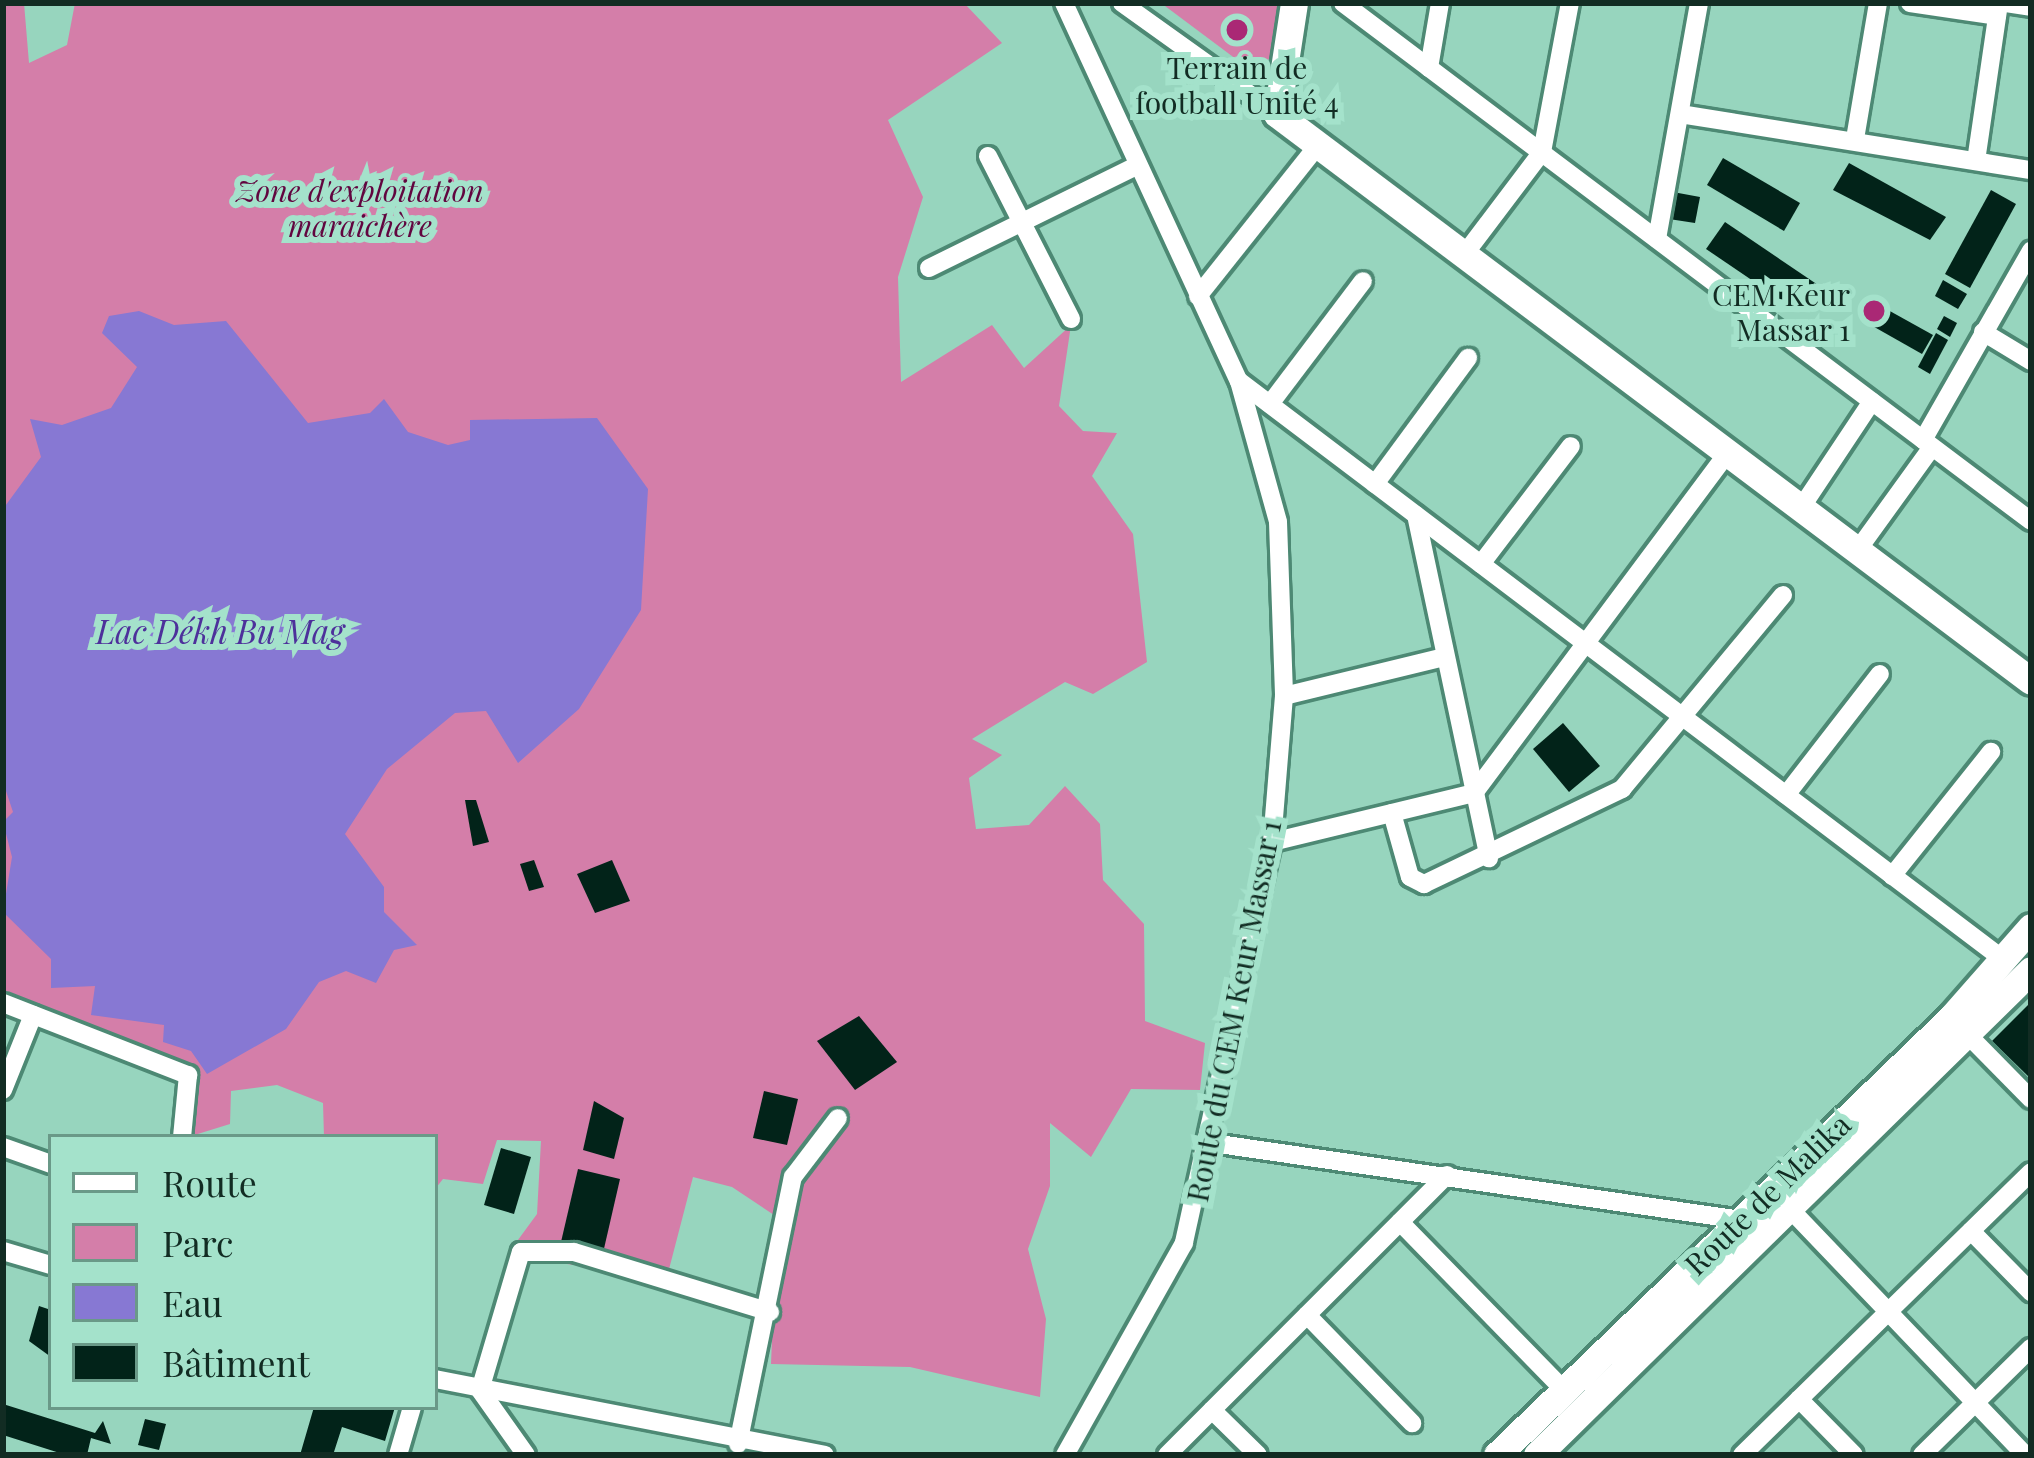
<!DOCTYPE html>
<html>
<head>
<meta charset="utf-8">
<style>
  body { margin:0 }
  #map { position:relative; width:2034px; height:1458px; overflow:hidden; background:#97d5be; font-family:"Playfair Display",serif }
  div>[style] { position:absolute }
  .green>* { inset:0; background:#d47ea9 }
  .water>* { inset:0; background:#8778d3 }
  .building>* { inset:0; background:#022319 }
  .roads { filter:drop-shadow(3px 0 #4d8974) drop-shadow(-3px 0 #4d8974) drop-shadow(0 3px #4d8974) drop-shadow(0 -3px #4d8974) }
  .street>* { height:18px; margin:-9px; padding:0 9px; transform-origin:9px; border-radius:9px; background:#fff }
  .secondary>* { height:27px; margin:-13.5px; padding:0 13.5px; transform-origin:13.5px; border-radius:13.5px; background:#fff }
  .dots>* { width:33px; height:33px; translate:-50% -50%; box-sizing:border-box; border:6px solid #a4e2cb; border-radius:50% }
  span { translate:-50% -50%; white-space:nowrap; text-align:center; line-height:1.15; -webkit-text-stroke:12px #a4e2cb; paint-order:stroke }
  .poi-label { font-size:30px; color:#122c23 }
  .right { translate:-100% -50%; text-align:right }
  .park-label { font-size:30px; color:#61053f; font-style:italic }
  .street-label { font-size:30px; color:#122c23 }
  .water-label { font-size:33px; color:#4d309b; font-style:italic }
  .frame { position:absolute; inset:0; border:6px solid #122c23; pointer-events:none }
  .legend { position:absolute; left:48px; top:1134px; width:390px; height:276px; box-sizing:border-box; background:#a4e2cb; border:3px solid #6a9988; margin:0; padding:15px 21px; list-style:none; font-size:36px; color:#122c23 }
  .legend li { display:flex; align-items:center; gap:24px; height:60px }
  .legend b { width:60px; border:3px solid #6a9988 }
</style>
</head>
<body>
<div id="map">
  <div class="green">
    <div style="clip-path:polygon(3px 3px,24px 3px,29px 63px,67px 45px,75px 3px,964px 3px,1002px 43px,888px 120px,923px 197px,898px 277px,901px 382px,992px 325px,1024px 368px,1071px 325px,1059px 406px,1083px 431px,1117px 433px,1092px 476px,1133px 534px,1147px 662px,1093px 694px,1065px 682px,972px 739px,1002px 755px,969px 778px,976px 829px,1029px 825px,1065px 786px,1100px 824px,1103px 880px,1144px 924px,1145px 1021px,1205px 1043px,1200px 1090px,1131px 1089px,1091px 1157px,1050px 1123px,1050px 1186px,1028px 1249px,1046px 1319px,1040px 1397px,910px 1367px,771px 1364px,777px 1217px,732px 1187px,693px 1177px,667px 1277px,536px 1260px,515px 1244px,537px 1214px,541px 1141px,497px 1140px,483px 1184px,443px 1179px,435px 1189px,435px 1137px,324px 1137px,323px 1103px,277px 1085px,231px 1091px,230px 1124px,188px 1137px,194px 1090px,3px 990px)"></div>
    <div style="clip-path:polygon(1161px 3px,1282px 3px,1273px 56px,1252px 71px)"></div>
  </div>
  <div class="water">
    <div style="clip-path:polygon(139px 311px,174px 325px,226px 321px,308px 423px,370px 413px,384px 399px,408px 432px,448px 445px,470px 440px,470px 420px,597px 418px,648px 489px,641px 610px,579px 709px,518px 763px,486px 711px,455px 713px,387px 769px,345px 834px,384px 887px,384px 912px,417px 945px,394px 950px,376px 983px,346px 971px,319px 982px,286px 1029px,207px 1074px,191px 1051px,163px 1042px,164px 1025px,91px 1015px,95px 986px,51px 988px,51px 959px,3px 912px,12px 857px,3px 822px,13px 812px,3px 782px,3px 509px,41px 457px,30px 419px,62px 425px,111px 408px,137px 367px,102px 333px,109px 316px)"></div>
  </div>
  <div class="building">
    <div style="clip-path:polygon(1723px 158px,1800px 203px,1784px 231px,1707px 185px)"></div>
    <div style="clip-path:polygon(1849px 163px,1946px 217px,1930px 240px,1833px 190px)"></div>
    <div style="clip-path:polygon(1991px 190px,2016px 204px,1970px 288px,1945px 274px)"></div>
    <div style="clip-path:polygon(1673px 192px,1700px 197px,1695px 223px,1669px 219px)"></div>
    <div style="clip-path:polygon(1725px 222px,1818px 285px,1799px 312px,1706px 249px)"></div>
    <div style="clip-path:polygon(1943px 280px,1967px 294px,1958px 309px,1935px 296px)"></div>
    <div style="clip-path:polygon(1879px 305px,1933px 335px,1922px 354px,1869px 324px)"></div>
    <div style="clip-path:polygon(1944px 316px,1957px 323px,1950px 337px,1937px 329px)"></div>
    <div style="clip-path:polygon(1936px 333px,1948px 340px,1930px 374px,1918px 367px)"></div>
    <div style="clip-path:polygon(1563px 723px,1600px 766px,1569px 792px,1533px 749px)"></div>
    <div style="clip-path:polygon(465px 800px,476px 800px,489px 842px,473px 846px)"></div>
    <div style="clip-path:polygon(534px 860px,544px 887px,529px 891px,520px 864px)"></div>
    <div style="clip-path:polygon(612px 860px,630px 901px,595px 913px,577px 874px)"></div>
    <div style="clip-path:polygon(2031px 1002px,2031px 1079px,1992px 1041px)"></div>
    <div style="clip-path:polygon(859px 1016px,897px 1062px,855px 1090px,817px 1041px)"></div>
    <div style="clip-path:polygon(764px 1091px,798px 1099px,787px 1145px,753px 1138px)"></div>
    <div style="clip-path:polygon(594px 1101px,624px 1118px,614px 1159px,583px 1150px)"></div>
    <div style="clip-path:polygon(501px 1148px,531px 1157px,514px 1214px,484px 1205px)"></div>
    <div style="clip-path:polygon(578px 1169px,620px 1179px,603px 1253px,561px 1242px)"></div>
    <div style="clip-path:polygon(39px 1306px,51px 1310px,51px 1357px,29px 1341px)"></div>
    <div style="clip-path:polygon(3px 1404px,95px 1433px,103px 1421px,111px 1444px,91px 1438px,87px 1455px,66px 1455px,3px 1435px)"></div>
    <div style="clip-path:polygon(314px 1407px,395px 1407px,385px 1441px,342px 1427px,333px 1455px,300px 1455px)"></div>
    <div style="clip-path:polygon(145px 1419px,166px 1424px,159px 1450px,138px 1445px)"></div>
  </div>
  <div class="roads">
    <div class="street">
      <div style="left:1064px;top:3px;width:417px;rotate:65.2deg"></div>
      <div style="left:1239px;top:381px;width:146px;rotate:74.5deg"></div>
      <div style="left:1278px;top:522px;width:174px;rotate:88deg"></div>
      <div style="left:1284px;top:696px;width:146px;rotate:94.7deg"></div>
      <div style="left:1272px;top:842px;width:411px;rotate:102.4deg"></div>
      <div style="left:1184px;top:1243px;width:243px;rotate:119.3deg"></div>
      <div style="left:1122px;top:3px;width:191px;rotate:35.6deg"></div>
      <div style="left:1343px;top:3px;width:861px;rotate:36.98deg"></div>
      <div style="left:1910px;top:3px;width:88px;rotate:8.5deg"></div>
      <div style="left:2006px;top:3px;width:25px;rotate:9deg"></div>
      <div style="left:1429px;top:68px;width:66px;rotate:-80.4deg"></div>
      <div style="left:1680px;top:114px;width:355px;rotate:9.1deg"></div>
      <div style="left:1855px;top:139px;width:138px;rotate:-80.4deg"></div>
      <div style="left:988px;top:156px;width:183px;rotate:63deg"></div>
      <div style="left:1976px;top:161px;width:160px;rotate:-81.7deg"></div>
      <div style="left:1657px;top:239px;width:240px;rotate:-79.9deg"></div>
      <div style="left:1464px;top:255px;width:129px;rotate:-52.9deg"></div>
      <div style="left:1542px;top:152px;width:152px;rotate:-79.4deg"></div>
      <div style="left:929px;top:268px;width:233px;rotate:-26.2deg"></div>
      <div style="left:1198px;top:296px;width:193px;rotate:-51.5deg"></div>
      <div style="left:1983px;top:332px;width:56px;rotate:31.1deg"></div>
      <div style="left:1239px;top:381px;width:959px;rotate:37.12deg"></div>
      <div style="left:1270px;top:404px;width:154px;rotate:-52.9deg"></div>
      <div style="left:1923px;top:440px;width:218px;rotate:-60.3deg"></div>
      <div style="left:1375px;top:484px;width:157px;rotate:-53.6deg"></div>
      <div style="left:1801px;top:508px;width:128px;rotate:-56.4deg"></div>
      <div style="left:1416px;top:515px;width:351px;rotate:78deg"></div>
      <div style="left:1857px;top:551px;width:128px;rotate:-54.2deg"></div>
      <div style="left:1481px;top:564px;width:148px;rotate:-52.7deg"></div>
      <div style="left:1284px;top:696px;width:165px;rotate:-13.7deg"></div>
      <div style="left:1786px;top:795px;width:153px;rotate:-52.2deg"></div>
      <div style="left:1392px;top:813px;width:66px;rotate:74.3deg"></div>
      <div style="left:1410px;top:877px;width:16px;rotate:27deg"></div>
      <div style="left:1424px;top:884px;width:220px;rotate:-25.6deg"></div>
      <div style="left:1622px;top:789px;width:252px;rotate:-50.3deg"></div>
      <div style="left:1272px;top:842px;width:208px;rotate:-13.6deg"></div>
      <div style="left:1474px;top:793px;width:424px;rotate:-53.3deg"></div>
      <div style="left:1892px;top:876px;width:159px;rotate:-51.4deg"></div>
      <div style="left:3px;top:1003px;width:199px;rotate:21.3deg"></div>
      <div style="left:188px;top:1075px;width:62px;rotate:95.5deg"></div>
      <div style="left:1970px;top:1037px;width:87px;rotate:45.5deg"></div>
      <div style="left:3px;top:1090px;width:81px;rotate:-68.2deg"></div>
      <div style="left:1212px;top:1143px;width:535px;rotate:8.28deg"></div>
      <div style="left:3px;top:1147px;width:51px;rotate:19.5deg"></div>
      <div style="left:1791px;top:1210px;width:339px;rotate:46.3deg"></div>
      <div style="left:1400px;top:1222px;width:235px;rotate:45.7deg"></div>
      <div style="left:1971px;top:1231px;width:86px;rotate:45.5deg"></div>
      <div style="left:3px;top:1251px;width:50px;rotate:16.3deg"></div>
      <div style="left:1307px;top:1315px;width:151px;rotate:45.8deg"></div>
      <div style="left:435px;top:1379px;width:397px;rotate:11deg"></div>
      <div style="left:1799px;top:1399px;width:78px;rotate:45.5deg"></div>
      <div style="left:1212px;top:1410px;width:64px;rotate:44.4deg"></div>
      <div style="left:738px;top:1444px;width:273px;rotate:-78.4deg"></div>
      <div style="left:793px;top:1177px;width:74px;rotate:-52.7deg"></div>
      <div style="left:398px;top:1455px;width:50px;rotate:-73.7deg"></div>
      <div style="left:526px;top:1455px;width:80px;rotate:-125.3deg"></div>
      <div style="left:480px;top:1390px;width:144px;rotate:-73.5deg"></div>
      <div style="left:521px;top:1252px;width:53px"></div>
      <div style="left:574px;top:1252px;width:205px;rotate:17deg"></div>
      <div style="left:1167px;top:1455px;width:396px;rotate:-45deg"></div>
      <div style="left:1742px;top:1455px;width:404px;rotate:-44.4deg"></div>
      <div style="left:1922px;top:1455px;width:153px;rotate:-44.5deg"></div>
    </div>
    <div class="secondary">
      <div style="left:1294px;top:3px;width:112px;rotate:98.7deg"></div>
      <div style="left:1277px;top:114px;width:943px;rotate:36.94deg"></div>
      <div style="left:1497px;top:1455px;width:630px;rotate:-43.91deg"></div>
      <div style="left:1951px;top:1018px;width:121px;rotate:-48.7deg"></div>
      <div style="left:1537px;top:1455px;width:692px;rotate:-44.47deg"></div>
    </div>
  </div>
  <div class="dots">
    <div style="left:1237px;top:30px;background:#aa2875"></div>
    <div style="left:1874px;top:311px;background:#aa2875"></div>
  </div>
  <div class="poi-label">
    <span style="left:1237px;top:84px">Terrain de<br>football Unité 4</span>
    <span class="right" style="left:1850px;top:311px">CEM Keur<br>Massar 1</span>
  </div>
  <div class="park-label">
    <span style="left:360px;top:207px">Zone d'exploitation<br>maraichère</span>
  </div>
  <div class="street-label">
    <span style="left:1233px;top:1011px;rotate:-79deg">Route du CEM Keur Massar 1</span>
    <span style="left:1767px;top:1194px;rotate:-44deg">Route de Malika</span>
  </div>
  <div class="water-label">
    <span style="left:220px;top:631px">Lac Dékh Bu Mag</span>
  </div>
  <div class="frame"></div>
  <ul class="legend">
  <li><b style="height:15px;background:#fff"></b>Route</li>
  <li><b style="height:33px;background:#d47ea9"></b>Parc</li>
  <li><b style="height:33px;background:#8778d3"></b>Eau</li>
  <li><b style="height:33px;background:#022319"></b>Bâtiment</li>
  </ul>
</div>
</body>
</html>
